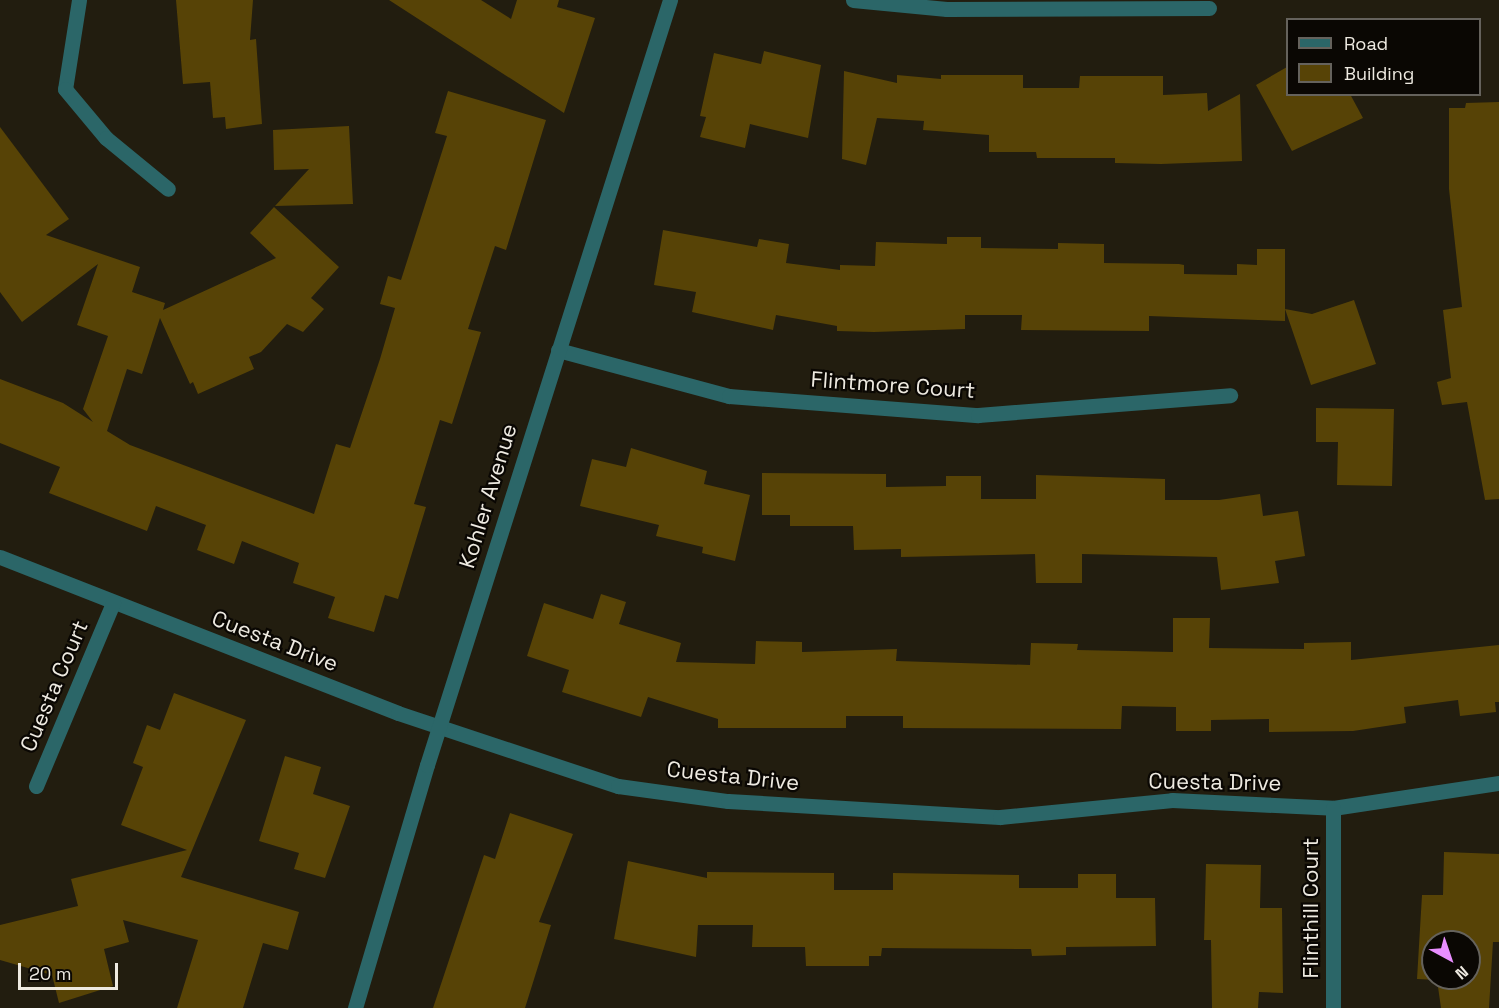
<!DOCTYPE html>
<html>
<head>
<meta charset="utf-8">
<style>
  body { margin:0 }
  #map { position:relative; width:1499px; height:1008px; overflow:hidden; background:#221d0f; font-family:"Space Grotesk",sans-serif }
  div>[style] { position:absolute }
  .building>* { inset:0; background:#574306 }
  .minor>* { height:15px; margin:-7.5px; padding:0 7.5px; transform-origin:7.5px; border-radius:7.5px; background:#2b6668 }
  span { translate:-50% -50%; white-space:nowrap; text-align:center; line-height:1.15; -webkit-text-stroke:4.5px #0a0703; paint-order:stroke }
  .street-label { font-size:22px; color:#eeeae1 }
  .legend { position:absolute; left:1286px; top:18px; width:195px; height:78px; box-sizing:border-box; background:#0a0703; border:2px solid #65625c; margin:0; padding:8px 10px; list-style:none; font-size:18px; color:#eeeae1 }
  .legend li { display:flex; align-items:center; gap:12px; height:30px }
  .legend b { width:30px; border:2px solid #65625c }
  .north { position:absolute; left:1421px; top:930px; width:60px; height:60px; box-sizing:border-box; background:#0a0703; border:2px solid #65625c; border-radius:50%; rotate:140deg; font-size:16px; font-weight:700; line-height:24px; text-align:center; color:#eeeae1 }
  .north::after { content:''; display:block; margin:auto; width:21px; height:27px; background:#e88eff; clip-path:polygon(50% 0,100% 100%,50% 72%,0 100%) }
  .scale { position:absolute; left:18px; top:963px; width:100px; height:27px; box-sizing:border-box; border:3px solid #eeeae1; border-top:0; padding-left:8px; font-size:18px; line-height:21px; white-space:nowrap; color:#eeeae1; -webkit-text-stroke:4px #0a0703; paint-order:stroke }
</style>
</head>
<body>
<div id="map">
  <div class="building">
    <div style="clip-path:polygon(176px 0,253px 0,250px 40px,256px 39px,262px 124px,226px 129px,225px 117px,213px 118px,210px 82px,183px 84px)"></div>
    <div style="clip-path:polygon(389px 0,481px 0,511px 19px,517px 0,559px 0,557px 7px,595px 18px,564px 113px)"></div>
    <div style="clip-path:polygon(764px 51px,821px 65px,808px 138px,750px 124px,745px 148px,700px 137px,706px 117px,700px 116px,714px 53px,761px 64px)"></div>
    <div style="clip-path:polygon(1287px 67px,1287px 94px,1350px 94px,1363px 118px,1292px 151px,1256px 85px)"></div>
    <div style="clip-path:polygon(844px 71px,897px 83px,897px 75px,941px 79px,941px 75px,1023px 75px,1023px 88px,1079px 88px,1080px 76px,1163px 76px,1163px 95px,1207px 93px,1208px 111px,1240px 94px,1242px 161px,1161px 164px,1115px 163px,1115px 158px,1037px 158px,1036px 152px,989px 152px,989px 135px,923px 130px,924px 121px,877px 118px,866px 165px,842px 159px)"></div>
    <div style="clip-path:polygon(448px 91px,546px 120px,506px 250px,495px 246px,468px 329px,481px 332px,452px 424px,440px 420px,414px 504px,426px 507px,398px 599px,385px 595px,374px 632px,328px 618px,335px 597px,293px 583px,299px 563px,242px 541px,234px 564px,197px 550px,206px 525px,156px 506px,147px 531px,49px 493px,60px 467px,0 443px,0 379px,63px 403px,93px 422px,83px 409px,108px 336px,77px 325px,98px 264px,22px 322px,0 292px,0 127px,69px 219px,46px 235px,140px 267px,132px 292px,165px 303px,163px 310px,276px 258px,250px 233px,274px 207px,339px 267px,311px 298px,324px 309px,303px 332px,287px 324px,261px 352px,249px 357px,254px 369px,198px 394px,193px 382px,190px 384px,160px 318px,142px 374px,127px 369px,107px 431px,130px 445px,314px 514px,336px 444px,350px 448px,380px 359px,395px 308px,380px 304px,388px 276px,401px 280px,447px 136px,435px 133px)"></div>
    <div style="clip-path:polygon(1499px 102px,1499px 499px,1485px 500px,1467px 402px,1442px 405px,1437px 382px,1451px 378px,1443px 310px,1462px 307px,1449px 189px,1449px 108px,1465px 108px,1466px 103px)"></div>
    <div style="clip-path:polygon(349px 126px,353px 204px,275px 206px,309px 169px,274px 170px,273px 130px)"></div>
    <div style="clip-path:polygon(663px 230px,757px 247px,759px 239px,789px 244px,786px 263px,840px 270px,840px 265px,875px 266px,876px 242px,947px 244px,947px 237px,981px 237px,981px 248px,1058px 249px,1058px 243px,1104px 244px,1104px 263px,1179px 264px,1184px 265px,1184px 274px,1237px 275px,1237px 264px,1257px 265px,1257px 249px,1285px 249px,1285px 321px,1149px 316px,1149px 331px,1021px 330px,1022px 315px,965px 315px,965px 329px,874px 332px,837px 331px,837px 326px,776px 315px,773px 330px,692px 312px,696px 292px,654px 285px)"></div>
    <div style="clip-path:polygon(1354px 300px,1376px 364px,1311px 385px,1285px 309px,1312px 314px)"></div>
    <div style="clip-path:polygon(1316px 408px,1394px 409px,1392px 486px,1337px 485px,1338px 442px,1316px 442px)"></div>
    <div style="clip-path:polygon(631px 448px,707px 471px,704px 484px,750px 495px,735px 561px,702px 553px,703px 547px,656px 536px,659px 525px,580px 506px,592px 459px,626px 467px)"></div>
    <div style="clip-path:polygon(762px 473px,886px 474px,886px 487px,946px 486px,946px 476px,981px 476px,981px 499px,1036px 499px,1036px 475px,1165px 479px,1165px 500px,1219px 500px,1260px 494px,1263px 516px,1298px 511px,1305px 556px,1275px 561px,1279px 583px,1221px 590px,1217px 557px,1082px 554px,1082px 583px,1036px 583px,1035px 554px,901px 557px,901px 549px,854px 550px,853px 526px,790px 526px,790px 515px,762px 515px)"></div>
    <div style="clip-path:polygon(601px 594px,626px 602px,619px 624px,681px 643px,676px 662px,755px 664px,756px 641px,802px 642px,802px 652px,897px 649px,896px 661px,1030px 665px,1031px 643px,1078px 644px,1077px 650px,1173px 652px,1173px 618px,1210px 618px,1209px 648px,1304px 649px,1304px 643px,1351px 642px,1351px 660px,1499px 645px,1499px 702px,1495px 702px,1496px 712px,1460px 716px,1458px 700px,1404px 707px,1406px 723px,1353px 731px,1269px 732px,1269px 719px,1211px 720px,1211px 731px,1176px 731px,1176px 707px,1122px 706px,1121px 729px,903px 728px,903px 716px,846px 716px,846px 728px,718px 728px,718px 719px,648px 697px,641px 717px,562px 692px,569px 670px,527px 656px,544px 603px,593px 619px)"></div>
    <div style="clip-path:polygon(174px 693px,246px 720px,181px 877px,299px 912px,288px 950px,263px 943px,243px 1008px,177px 1008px,198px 940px,123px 920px,129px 942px,104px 949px,113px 986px,59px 1003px,52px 975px,0 960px,0 925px,78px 906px,71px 879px,187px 850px,121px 825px,143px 767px,133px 763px,147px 725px,160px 730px)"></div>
    <div style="clip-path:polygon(285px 756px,321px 767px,313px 794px,350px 806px,325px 878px,294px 869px,299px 853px,259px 841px)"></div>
    <div style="clip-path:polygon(510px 813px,573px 834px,539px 922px,551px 925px,525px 1008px,433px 1008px,484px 855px,495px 859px)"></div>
    <div style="clip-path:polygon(evenodd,1444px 852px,1499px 854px,1499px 942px,1493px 942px,1489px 1008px,1441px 1008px,1437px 980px,1417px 979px,1422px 895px,1443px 895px,1444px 852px,1433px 942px,1469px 942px,1469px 978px,1433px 978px,1433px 942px)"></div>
    <div style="clip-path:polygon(628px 861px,707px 878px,707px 872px,834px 873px,834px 890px,893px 890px,893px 873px,1019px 875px,1019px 888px,1078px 888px,1078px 874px,1116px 874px,1116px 898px,1155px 898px,1156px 946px,1066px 947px,1066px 955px,1032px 956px,1031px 949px,882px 948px,881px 956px,869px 956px,869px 966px,806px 966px,805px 947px,752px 947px,753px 925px,698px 925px,696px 957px,614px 939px)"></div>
    <div style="clip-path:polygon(1206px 864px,1261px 865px,1260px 908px,1282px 908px,1283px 993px,1259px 992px,1258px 1008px,1212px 1008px,1211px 940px,1204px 940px)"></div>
  </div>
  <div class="minor">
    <div style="left:79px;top:0;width:90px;rotate:98.9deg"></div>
    <div style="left:65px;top:89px;width:64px;rotate:50.1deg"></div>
    <div style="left:106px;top:138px;width:80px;rotate:39.4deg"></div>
    <div style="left:853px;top:0;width:94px;rotate:5.5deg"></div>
    <div style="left:947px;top:9px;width:262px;rotate:-0.2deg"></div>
    <div style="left:558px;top:350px;width:177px;rotate:15.1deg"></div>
    <div style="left:729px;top:396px;width:250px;rotate:4.4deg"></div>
    <div style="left:978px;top:415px;width:253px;rotate:-4.5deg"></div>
    <div style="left:0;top:557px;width:427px;rotate:21.4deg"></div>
    <div style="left:398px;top:713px;width:232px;rotate:18.4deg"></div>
    <div style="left:618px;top:786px;width:111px;rotate:7.8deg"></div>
    <div style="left:728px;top:801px;width:272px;rotate:3.4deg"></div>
    <div style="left:1000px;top:817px;width:173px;rotate:-5.6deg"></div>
    <div style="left:1172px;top:800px;width:161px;rotate:2.8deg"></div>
    <div style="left:1333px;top:808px;width:168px;rotate:-8.6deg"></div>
    <div style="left:36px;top:786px;width:199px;rotate:-67.2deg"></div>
    <div style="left:355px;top:1008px;width:253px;rotate:-73.5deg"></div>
    <div style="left:427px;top:765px;width:803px;rotate:-72.38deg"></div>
    <div style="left:1333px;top:1008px;width:200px;rotate:-90deg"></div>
  </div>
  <div class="street-label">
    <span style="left:893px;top:385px;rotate:4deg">Flintmore Court</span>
    <span style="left:488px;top:496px;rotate:-73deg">Kohler Avenue</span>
    <span style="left:275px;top:641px;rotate:21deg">Cuesta Drive</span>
    <span style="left:54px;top:686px;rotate:-67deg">Cuesta Court</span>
    <span style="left:733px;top:776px;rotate:6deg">Cuesta Drive</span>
    <span style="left:1215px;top:782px;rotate:1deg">Cuesta Drive</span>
    <span style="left:1311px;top:908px;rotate:-90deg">Flinthill Court</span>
  </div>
  <ul class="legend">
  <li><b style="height:8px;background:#2b6668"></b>Road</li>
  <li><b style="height:16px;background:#574306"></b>Building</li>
  </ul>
  <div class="north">N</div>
  <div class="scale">20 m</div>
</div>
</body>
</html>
